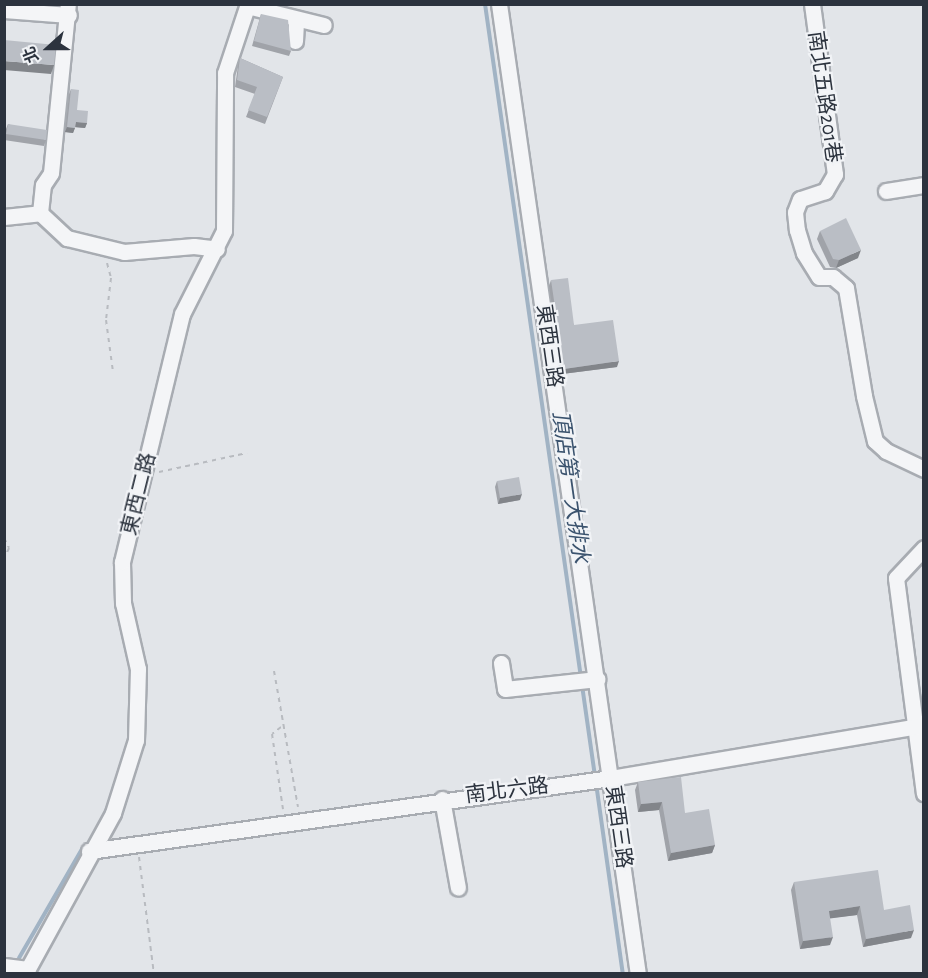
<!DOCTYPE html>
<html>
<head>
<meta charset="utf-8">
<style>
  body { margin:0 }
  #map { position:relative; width:928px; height:978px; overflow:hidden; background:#e2e5e9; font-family:"Alegreya Sans","Noto Sans TC",sans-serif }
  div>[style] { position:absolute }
  .stream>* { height:4px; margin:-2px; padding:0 2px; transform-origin:2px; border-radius:2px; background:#a1b3c4 }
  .path>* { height:2px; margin-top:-1px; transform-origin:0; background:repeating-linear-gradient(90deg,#b8bbc0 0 4.5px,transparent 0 9px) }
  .roads { filter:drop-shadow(2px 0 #a8acb2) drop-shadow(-2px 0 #a8acb2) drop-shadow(0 2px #a8acb2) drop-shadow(0 -2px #a8acb2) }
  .minor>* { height:15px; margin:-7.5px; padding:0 7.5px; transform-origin:7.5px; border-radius:7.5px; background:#f4f5f7 }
  .wall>* { inset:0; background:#a0a3a9 }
  .shaded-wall>* { inset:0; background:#82858a }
  .building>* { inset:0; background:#babec5 }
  span { translate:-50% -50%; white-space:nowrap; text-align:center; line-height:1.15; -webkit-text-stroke:4.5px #f1f3f6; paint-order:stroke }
  .street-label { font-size:21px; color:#2c333e }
  .water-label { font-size:22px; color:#3b536e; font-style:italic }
  .frame { position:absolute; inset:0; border:6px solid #2c333e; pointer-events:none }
  .north { position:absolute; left:18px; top:18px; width:60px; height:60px; -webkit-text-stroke:4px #f1f3f6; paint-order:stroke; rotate:249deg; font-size:16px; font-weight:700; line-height:24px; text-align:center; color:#2c333e }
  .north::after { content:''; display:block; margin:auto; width:21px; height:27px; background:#2c333e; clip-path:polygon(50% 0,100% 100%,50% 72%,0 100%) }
</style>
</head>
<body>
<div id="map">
  <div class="stream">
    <div style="left:485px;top:4px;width:681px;rotate:81.89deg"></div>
    <div style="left:582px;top:685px;width:92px;rotate:81.9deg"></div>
    <div style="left:596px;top:783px;width:193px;rotate:82deg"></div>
    <div style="left:19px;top:958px;width:126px;rotate:-60deg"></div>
  </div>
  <div class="path">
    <div style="left:107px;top:263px;width:16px;rotate:75deg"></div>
    <div style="left:111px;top:278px;width:42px;rotate:96.8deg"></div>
    <div style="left:106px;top:320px;width:52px;rotate:82.3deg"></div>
    <div style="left:159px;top:472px;width:90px;rotate:-12.2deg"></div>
    <div style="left:4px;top:538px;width:11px;rotate:63deg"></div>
    <div style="left:9px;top:548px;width:12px;rotate:114deg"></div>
    <div style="left:274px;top:671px;width:138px;rotate:80deg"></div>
    <div style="left:281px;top:727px;width:11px;rotate:142deg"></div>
    <div style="left:272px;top:734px;width:76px;rotate:81.7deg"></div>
    <div style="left:139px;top:857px;width:118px;rotate:82.7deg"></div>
  </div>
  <div class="roads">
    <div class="minor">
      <div style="left:499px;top:4px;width:980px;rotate:81.85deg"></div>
      <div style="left:812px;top:4px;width:172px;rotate:82.3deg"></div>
      <div style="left:835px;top:174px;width:20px;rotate:120deg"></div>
      <div style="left:825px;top:191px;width:26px;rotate:162deg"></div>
      <div style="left:800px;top:199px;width:14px;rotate:111deg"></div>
      <div style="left:795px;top:212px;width:18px;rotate:84deg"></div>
      <div style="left:797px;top:230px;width:24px;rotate:73deg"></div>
      <div style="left:804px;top:253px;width:28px;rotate:58deg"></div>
      <div style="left:819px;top:277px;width:14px"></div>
      <div style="left:833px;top:277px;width:17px;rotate:40deg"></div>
      <div style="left:846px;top:288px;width:109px;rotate:80.5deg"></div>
      <div style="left:864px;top:396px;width:46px;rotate:76.3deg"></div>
      <div style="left:875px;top:441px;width:15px;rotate:42deg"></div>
      <div style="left:886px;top:451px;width:42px;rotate:25.3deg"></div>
      <div style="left:247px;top:6px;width:79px;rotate:13.9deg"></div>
      <div style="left:4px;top:10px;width:65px;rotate:4.4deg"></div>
      <div style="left:295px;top:41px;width:20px;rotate:-87deg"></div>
      <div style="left:886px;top:191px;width:38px;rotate:-9deg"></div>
      <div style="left:40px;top:213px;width:28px;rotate:-84deg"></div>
      <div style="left:43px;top:185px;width:14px;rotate:-56deg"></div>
      <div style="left:51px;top:173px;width:170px;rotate:-84.3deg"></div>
      <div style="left:4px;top:217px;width:36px;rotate:-6deg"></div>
      <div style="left:40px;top:213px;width:37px;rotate:43deg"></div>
      <div style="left:67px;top:238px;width:59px;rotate:13.8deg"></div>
      <div style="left:124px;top:252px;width:70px;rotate:-4.9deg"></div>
      <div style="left:194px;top:246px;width:23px;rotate:7deg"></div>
      <div style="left:924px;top:548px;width:41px;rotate:133deg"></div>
      <div style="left:896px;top:578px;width:217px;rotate:82.6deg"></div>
      <div style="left:501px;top:663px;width:26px;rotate:81deg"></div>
      <div style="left:505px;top:689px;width:93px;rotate:-6.2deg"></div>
      <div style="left:442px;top:799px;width:90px;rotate:79.8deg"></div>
      <div style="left:89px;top:851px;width:527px;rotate:-7.96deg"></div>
      <div style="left:611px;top:778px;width:317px;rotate:-9.6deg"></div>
      <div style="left:4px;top:966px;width:24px;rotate:7deg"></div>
      <div style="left:25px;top:974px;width:183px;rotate:-61.3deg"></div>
      <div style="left:113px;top:813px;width:77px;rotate:-72.5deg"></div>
      <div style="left:136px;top:740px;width:71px;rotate:-88.4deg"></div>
      <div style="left:138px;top:669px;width:68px;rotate:-102.8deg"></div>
      <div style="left:123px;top:603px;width:41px;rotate:-91.4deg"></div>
      <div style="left:122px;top:562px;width:255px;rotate:-76.4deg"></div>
      <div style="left:182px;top:314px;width:93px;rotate:-63.2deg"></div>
      <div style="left:224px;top:231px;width:158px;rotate:-89.6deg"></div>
      <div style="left:225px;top:73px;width:73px;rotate:-71.6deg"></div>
    </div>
  </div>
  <div class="wall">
    <div style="clip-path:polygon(261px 14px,291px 51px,289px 56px,252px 46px)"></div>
    <div style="clip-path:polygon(240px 58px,283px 77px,265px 124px,246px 117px,255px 94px,235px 87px,238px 66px)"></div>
    <div style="clip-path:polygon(71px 89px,77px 110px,87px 123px,85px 128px,75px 127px,73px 133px,65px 132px,69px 94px)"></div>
    <div style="clip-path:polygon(8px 124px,46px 140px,44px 146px,4px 140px,6px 129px)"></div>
    <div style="clip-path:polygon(820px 231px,858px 258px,836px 268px,830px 267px,817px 239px)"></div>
    <div style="clip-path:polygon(551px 280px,574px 325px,617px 367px,562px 374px,549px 286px)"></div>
    <div style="clip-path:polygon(497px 481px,520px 500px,498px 504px,495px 487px)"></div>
    <div style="clip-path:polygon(638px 782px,685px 813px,715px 845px,712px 853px,668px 861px,659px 810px,638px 812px,635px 790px)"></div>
    <div style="clip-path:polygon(794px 882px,884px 910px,911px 938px,863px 947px,857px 915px,830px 918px,830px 945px,800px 949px,791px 890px)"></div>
  </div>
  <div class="shaded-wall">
    <div style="clip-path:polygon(4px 61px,54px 65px,51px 74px,4px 70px)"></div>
    <div style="clip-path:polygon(76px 122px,87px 123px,85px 128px,74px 127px)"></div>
    <div style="clip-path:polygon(67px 127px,75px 128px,73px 133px,65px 132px)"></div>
    <div style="clip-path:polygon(861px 250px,858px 258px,836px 268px,839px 260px)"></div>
    <div style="clip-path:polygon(619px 361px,617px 367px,562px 374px,564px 369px)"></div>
    <div style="clip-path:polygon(522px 494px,520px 500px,498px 504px,500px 498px)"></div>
    <div style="clip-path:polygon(662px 802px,659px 810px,638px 812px,641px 804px)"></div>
    <div style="clip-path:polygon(715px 845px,712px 853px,668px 861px,671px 853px)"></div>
    <div style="clip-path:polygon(860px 906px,857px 915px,826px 919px,829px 911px)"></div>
    <div style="clip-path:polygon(914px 930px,911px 938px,863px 947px,866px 939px)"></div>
    <div style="clip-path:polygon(833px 937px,830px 945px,800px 949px,803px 941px)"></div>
  </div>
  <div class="building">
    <div style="clip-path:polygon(261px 14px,288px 20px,291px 51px,254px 41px)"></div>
    <div style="clip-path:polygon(4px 40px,56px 45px,54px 65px,4px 61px)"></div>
    <div style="clip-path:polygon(240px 58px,283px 77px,267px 117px,248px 110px,257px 87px,237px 80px)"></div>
    <div style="clip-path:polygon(71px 89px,79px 90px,77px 110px,88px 111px,87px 123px,76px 122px,75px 128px,67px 127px)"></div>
    <div style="clip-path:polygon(8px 124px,47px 130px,46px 140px,6px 134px)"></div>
    <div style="clip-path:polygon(846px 218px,861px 250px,839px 260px,833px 259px,820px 231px)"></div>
    <div style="clip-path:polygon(568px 278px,574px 325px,613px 320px,619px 361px,564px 369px,551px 280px)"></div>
    <div style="clip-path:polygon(519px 477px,522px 494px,500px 498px,497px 481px)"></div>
    <div style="clip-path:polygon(681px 777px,685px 813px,709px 809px,715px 845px,671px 853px,662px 802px,641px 804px,638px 782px)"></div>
    <div style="clip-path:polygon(878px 870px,884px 910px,910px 905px,914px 930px,866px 939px,860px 906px,829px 911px,833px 937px,803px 941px,794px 882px)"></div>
  </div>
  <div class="street-label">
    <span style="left:824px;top:97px;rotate:82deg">南北五路201巷</span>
    <span style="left:549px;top:346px;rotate:82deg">東西三路</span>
    <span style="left:139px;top:494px;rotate:-76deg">東西二路</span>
    <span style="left:507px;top:791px;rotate:-7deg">南北六路</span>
    <span style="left:618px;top:827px;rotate:82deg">東西三路</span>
  </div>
  <div class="water-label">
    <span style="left:570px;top:487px;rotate:82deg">頂店第一大排水</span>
  </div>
  <div class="frame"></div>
  <div class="north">北</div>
</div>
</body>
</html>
